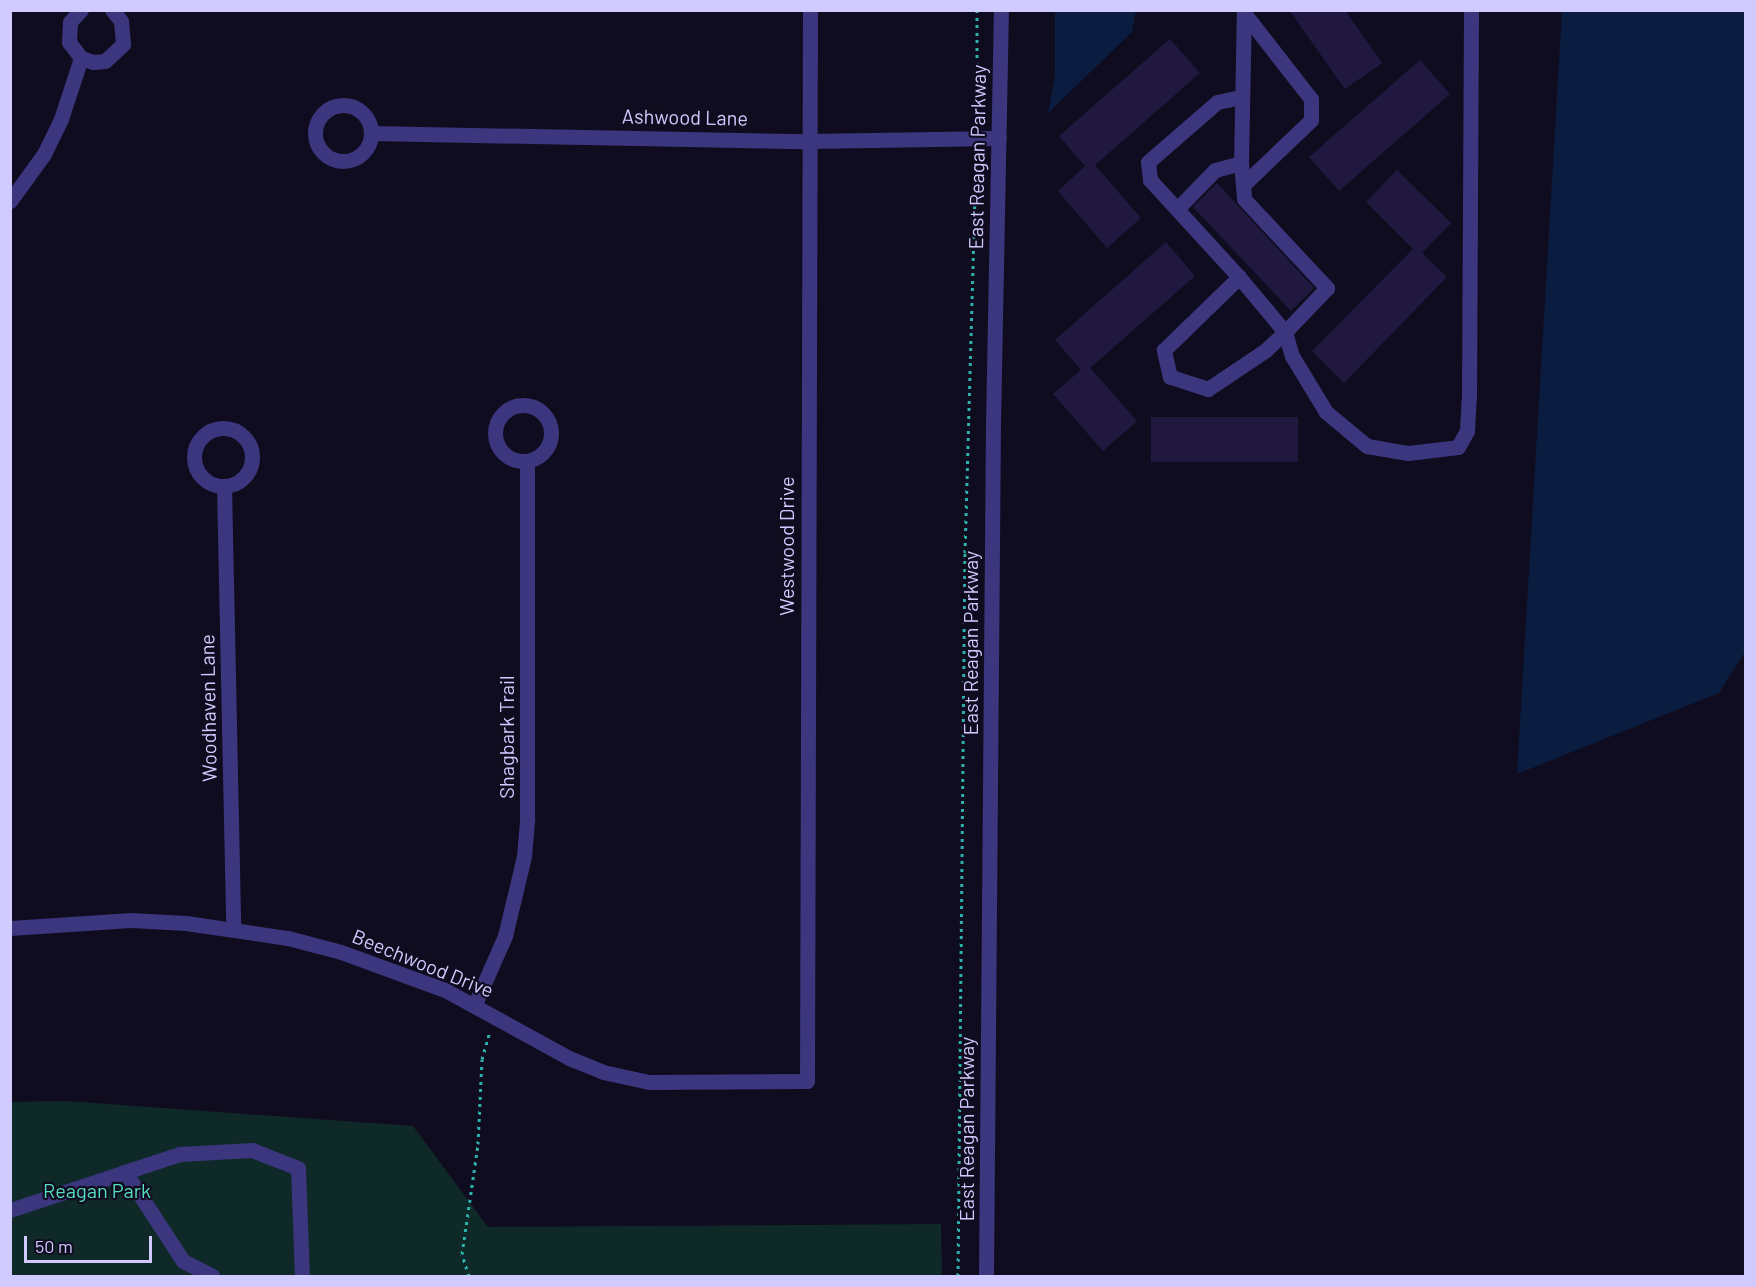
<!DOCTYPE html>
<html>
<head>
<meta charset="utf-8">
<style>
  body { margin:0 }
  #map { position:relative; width:1756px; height:1287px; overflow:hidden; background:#100c1f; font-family:Barlow,sans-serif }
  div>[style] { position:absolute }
  .green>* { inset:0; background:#0f2929 }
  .water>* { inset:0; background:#0a1c3f }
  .building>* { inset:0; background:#211840 }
  .path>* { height:3px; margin-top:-1.5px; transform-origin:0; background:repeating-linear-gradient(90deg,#2cb1ad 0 3px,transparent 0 7.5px) }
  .minor>* { height:15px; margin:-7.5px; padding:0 7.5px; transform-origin:7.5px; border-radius:7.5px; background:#3b367e }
  .minor>.ring { margin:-7.5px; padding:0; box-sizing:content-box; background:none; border:15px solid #3b367e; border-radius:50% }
  span { translate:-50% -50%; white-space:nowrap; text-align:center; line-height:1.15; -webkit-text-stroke:4.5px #100c1f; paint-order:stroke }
  .street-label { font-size:20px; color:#d1caff }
  .park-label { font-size:20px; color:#55dfc1 }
  .frame { position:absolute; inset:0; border:12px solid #d1caff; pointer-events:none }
  .scale { position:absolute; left:24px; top:1236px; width:128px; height:27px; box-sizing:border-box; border:3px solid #d1caff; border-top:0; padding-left:8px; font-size:18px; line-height:21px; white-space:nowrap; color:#d1caff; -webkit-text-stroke:4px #100c1f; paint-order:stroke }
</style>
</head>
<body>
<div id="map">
  <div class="green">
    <div style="clip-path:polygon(66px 1101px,413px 1126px,488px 1227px,941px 1224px,942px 1276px,11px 1276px,10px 1102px)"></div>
  </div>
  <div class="water">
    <div style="clip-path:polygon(1055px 11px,1136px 11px,1132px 32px,1048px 113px,1055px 77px)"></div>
    <div style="clip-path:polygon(1562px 11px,1745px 11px,1745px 652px,1719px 693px,1517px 774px)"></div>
  </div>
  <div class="building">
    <div style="clip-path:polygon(1289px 10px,1345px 10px,1382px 63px,1345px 89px)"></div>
    <div style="clip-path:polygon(1170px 39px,1200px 73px,1095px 165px,1141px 218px,1107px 248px,1058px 191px,1085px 166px,1059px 136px)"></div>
    <div style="clip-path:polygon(1420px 60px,1450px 94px,1339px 191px,1309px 157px)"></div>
    <div style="clip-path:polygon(1397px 170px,1451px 223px,1422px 253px,1447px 277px,1344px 383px,1312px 351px,1413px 249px,1366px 202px)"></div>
    <div style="clip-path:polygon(1217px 183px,1314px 288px,1291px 311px,1193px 207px)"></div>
    <div style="clip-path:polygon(1166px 242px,1195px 276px,1090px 368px,1137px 421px,1103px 451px,1053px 394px,1081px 370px,1055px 340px)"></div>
    <div style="clip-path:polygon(1151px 417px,1298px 417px,1298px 462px,1151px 462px)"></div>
  </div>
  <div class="path">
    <div style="left:977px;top:10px;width:113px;rotate:90deg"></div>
    <div style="left:469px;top:1276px;width:23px;rotate:-108deg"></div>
    <div style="left:462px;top:1254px;width:111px;rotate:-81.7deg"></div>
    <div style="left:478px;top:1144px;width:85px;rotate:-87.3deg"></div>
    <div style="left:482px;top:1059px;width:29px;rotate:-74deg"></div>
    <div style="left:958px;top:1276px;width:723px;rotate:-89.45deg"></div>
    <div style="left:965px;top:553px;width:399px;rotate:-88.4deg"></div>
  </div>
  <div class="minor">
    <div style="left:81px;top:10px;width:16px;rotate:133deg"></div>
    <div style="left:70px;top:22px;width:20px;rotate:93deg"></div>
    <div style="left:69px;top:42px;width:20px;rotate:53deg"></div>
    <div style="left:81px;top:58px;width:13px;rotate:18deg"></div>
    <div style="left:93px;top:62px;width:12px;rotate:-5deg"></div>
    <div style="left:105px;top:61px;width:25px;rotate:-43deg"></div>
    <div style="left:123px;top:44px;width:23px;rotate:-95deg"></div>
    <div style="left:121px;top:21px;width:14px;rotate:-129deg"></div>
    <div class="ring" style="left:315px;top:105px;width:41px;height:41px"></div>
    <div style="left:371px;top:133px;width:436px;rotate:1.1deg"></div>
    <div style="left:807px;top:141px;width:192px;rotate:-0.9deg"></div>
    <div style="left:1241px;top:163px;width:153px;rotate:-88.9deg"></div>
    <div style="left:1243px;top:185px;width:94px;rotate:-43.7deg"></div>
    <div style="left:1311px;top:120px;width:21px;rotate:-90deg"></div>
    <div style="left:1311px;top:99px;width:109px;rotate:-127.9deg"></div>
    <div style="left:10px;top:201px;width:58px;rotate:-54.1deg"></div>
    <div style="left:44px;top:154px;width:39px;rotate:-64deg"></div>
    <div style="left:61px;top:119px;width:64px;rotate:-71.8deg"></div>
    <div style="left:1177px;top:209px;width:54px;rotate:-45.7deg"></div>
    <div style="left:1215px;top:170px;width:27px;rotate:-15deg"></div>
    <div style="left:1241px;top:163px;width:36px;rotate:85deg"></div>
    <div style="left:1244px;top:199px;width:122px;rotate:47deg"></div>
    <div style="left:1327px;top:288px;width:61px;rotate:133.7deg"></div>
    <div style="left:1285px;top:332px;width:25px;rotate:74deg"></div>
    <div style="left:1292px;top:356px;width:66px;rotate:58.7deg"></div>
    <div style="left:1326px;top:412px;width:53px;rotate:39.7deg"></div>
    <div style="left:1367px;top:446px;width:42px;rotate:9.7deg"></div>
    <div style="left:1408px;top:453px;width:50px;rotate:-6.8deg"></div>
    <div style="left:1458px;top:447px;width:18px;rotate:-61deg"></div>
    <div style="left:1467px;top:431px;width:33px;rotate:-87deg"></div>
    <div style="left:1469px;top:398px;width:388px;rotate:-89.7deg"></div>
    <div style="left:1239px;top:277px;width:72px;rotate:50.1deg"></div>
    <div style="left:1285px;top:332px;width:26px;rotate:137deg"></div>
    <div style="left:1266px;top:350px;width:70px;rotate:146.1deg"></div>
    <div style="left:1208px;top:389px;width:40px;rotate:-162deg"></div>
    <div style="left:1170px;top:377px;width:28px;rotate:-103deg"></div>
    <div style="left:1164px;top:350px;width:105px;rotate:-44.2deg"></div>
    <div style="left:1239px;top:277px;width:132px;rotate:-132.5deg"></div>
    <div style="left:1150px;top:180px;width:18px;rotate:-96deg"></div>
    <div style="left:1148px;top:162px;width:91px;rotate:-41deg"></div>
    <div style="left:1217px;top:102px;width:25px;rotate:-12deg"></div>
    <div class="ring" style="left:495px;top:405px;width:41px;height:41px"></div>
    <div class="ring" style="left:194px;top:428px;width:43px;height:43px"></div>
    <div style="left:224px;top:486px;width:442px;rotate:88.8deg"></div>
    <div style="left:10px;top:928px;width:121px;rotate:-3.8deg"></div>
    <div style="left:131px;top:920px;width:55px;rotate:3.1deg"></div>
    <div style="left:186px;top:923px;width:103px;rotate:8.4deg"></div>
    <div style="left:288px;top:938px;width:55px;rotate:14.8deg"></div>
    <div style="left:341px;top:952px;width:111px;rotate:20.1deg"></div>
    <div style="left:445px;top:990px;width:141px;rotate:28.7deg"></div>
    <div style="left:569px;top:1058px;width:37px;rotate:22deg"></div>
    <div style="left:603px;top:1072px;width:47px;rotate:12.3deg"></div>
    <div style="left:649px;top:1082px;width:158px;rotate:-0.4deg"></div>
    <div style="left:807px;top:1081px;width:1071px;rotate:-89.84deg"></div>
    <div style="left:475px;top:1004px;width:74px;rotate:-66.2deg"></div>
    <div style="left:505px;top:936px;width:82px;rotate:-76.6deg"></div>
    <div style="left:524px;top:856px;width:38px;rotate:-85deg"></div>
    <div style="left:527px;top:818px;width:357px;rotate:-90deg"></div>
    <div style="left:125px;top:1172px;width:58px;rotate:-18.1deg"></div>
    <div style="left:180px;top:1154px;width:72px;rotate:-3.2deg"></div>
    <div style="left:252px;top:1150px;width:49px;rotate:21.4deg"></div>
    <div style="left:298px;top:1168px;width:108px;rotate:87.9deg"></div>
    <div style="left:10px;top:1210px;width:121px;rotate:-18.3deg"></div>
    <div style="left:125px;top:1172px;width:106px;rotate:56.9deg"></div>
    <div style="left:183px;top:1261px;width:33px;rotate:27deg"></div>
    <div style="left:986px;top:1276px;width:853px;rotate:-89.53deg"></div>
    <div style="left:993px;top:423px;width:413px;rotate:-88.9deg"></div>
  </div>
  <div class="street-label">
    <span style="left:685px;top:117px;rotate:1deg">Ashwood Lane</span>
    <span style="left:977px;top:157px;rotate:-89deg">East Reagan Parkway</span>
    <span style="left:786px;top:546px;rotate:-90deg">Westwood Drive</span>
    <span style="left:970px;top:643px;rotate:-90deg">East Reagan Parkway</span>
    <span style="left:208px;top:708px;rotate:-91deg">Woodhaven Lane</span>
    <span style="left:506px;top:737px;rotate:-90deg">Shagbark Trail</span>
    <span style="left:423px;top:963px;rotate:22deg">Beechwood Drive</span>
    <span style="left:966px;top:1129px;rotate:-90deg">East Reagan Parkway</span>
  </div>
  <div class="park-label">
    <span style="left:97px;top:1190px">Reagan Park</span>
  </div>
  <div class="frame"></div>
  <div class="scale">50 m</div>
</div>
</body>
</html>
